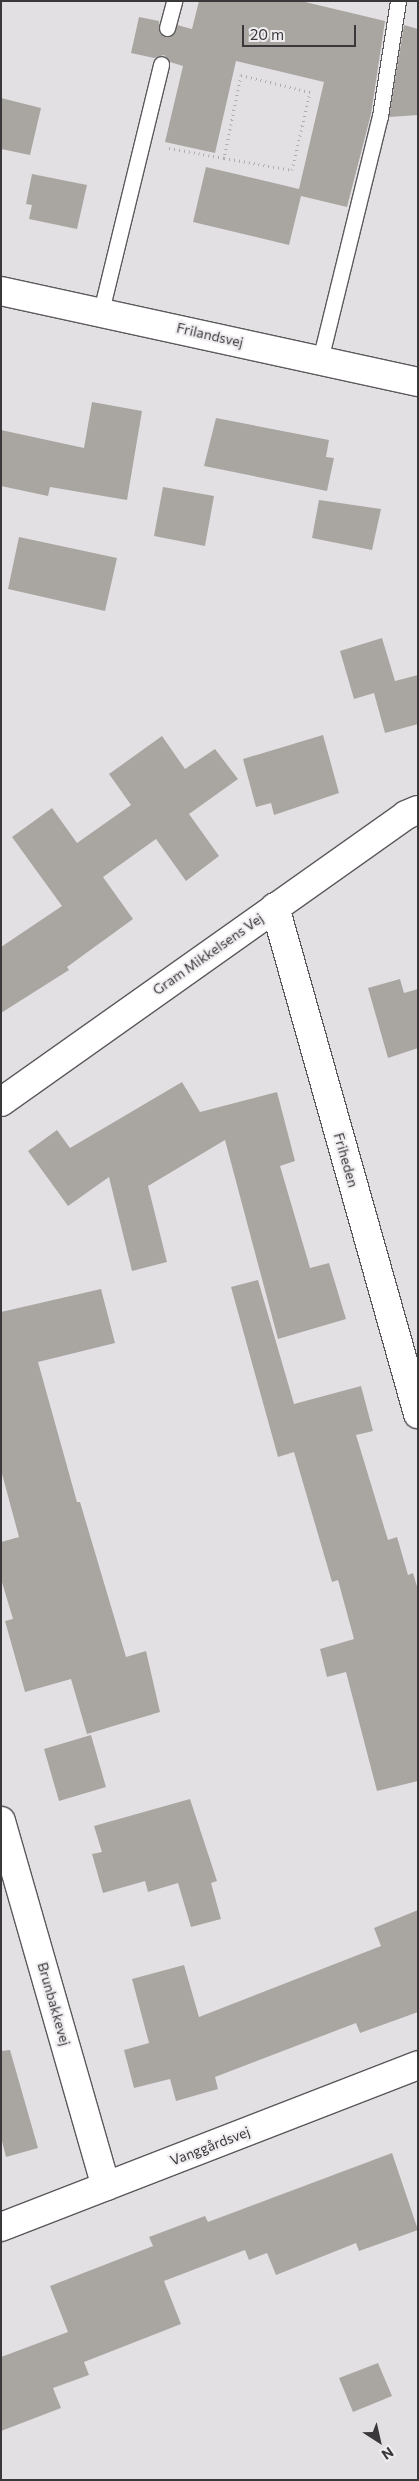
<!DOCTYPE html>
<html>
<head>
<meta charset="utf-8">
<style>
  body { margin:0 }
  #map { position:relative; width:419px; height:2481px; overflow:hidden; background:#e3e0e4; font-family:Commissioner,sans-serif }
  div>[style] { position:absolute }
  .building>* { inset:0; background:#a9a6a2 }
  .path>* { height:3px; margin-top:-1.5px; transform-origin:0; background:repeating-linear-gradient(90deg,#aeacaf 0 1px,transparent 0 5px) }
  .roads { filter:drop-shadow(1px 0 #5c595c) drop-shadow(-1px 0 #5c595c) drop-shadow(0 1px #5c595c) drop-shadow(0 -1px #5c595c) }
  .service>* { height:15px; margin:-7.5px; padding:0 7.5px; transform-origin:7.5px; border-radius:7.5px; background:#fff }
  .minor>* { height:28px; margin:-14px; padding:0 14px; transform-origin:14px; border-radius:14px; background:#fff }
  .tertiary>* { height:28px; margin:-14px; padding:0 14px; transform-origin:14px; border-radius:14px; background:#fff }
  span { translate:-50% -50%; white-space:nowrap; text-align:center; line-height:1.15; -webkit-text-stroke:4px #f0edf1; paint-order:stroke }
  .street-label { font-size:14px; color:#3a383a }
  .frame { position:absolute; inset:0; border:2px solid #3a383a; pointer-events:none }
  .north { position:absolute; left:354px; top:2416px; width:50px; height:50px; -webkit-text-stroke:4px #f0edf1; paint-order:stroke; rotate:145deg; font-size:14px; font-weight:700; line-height:20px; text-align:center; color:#3a383a }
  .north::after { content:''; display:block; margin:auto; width:18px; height:22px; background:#3a383a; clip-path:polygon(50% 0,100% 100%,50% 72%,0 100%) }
  .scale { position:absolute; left:242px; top:25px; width:114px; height:22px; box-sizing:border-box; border:2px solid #3a383a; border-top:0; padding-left:6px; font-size:15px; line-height:18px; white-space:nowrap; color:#3a383a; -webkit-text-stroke:4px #f0edf1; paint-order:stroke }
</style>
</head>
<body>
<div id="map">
  <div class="building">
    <div style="clip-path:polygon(199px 1px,301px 1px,385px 21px,371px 114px,347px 207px,301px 196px,289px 245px,193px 222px,206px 167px,299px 189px,324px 82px,236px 61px,215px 153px,165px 142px,183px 66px,170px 62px,164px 55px,154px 58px,131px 53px,139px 17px,159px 21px,160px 34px,169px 37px,177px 25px,192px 29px)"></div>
    <div style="clip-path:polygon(404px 25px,418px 29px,418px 115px,389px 117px)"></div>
    <div style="clip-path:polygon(1px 98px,41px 108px,30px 155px,1px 149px)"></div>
    <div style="clip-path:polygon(32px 174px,87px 185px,77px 229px,29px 219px,32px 205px,26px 204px)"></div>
    <div style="clip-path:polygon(92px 402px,142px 411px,127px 500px,50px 487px,48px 496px,1px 486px,1px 430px,84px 448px)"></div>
    <div style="clip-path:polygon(216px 418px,329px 440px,326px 457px,334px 458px,327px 491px,204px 466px)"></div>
    <div style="clip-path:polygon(163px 487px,214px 496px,205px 546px,154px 536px)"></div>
    <div style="clip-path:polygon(319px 500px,381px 509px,372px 550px,312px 538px)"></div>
    <div style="clip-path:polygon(19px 537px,117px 558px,105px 611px,8px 589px)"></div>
    <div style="clip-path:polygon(382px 638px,395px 681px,418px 675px,418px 724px,385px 733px,374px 693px,354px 699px,340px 651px)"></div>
    <div style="clip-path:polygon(323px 735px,339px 793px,274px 815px,271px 803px,256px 807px,243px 759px)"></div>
    <div style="clip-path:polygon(162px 736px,185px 769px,215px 749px,238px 779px,189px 814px,219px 856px,186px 881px,156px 839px,103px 877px,133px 919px,67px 967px,69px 970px,1px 1013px,1px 947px,62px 906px,12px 837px,52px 808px,77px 843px,131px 805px,109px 774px)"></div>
    <div style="clip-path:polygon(400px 979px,404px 993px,418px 989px,418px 1048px,388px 1058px,368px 988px)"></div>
    <div style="clip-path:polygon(182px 1082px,200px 1112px,277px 1092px,295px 1161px,280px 1166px,310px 1268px,329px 1263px,346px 1319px,278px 1339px,225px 1140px,148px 1186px,167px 1262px,132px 1271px,109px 1177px,68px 1206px,28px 1151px,57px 1130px,70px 1148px)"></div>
    <div style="clip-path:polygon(258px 1280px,294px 1404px,361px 1386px,373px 1431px,356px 1435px,388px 1540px,397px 1537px,408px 1575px,413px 1573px,418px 1590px,418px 1781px,377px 1791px,346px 1672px,327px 1677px,320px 1649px,354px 1639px,338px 1580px,332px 1582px,294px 1452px,278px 1457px,231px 1287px)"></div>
    <div style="clip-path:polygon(101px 1289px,115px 1343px,38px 1362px,77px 1502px,80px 1502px,126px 1657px,146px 1651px,160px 1712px,87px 1734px,71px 1679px,25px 1692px,5px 1621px,13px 1619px,1px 1579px,1px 1542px,19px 1537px,1px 1470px,1px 1312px)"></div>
    <div style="clip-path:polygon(91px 1735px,106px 1787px,59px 1801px,44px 1749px)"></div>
    <div style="clip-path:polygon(190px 1799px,217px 1881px,211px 1883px,221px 1919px,191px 1927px,178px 1883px,148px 1892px,145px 1881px,103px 1893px,92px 1854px,102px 1852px,94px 1826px)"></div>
    <div style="clip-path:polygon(418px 1910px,418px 2012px,360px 2033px,356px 2023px,215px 2077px,218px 2089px,176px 2101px,170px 2079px,134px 2088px,124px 2050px,149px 2043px,132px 1979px,184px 1965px,199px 2017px,381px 1946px,374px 1928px)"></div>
    <div style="clip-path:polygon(10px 2050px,38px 2148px,6px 2157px,1px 2137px,1px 2051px)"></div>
    <div style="clip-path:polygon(392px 2153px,418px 2230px,359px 2251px,356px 2243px,276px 2275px,267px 2253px,249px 2260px,245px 2250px,164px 2281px,181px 2324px,84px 2362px,89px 2375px,53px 2388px,61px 2408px,1px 2431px,1px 2357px,68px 2332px,50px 2286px,153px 2246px,149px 2237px,205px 2216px,208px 2222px)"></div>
    <div style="clip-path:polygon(378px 2363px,392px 2396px,353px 2412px,339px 2378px)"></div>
  </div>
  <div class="path">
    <div style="left:169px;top:148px;width:56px;rotate:10.3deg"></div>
    <div style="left:224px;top:158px;width:69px;rotate:10deg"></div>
    <div style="left:292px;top:170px;width:80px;rotate:-77deg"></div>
    <div style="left:310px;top:92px;width:71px;rotate:-166.2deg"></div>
    <div style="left:241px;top:75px;width:85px;rotate:101.6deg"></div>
  </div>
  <div class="roads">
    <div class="service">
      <div style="left:167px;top:28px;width:28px;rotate:-75deg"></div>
      <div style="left:101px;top:311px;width:254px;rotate:-76.3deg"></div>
      <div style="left:320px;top:360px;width:251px;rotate:-76.2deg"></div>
      <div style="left:380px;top:116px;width:116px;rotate:-81.1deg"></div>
    </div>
    <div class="minor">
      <div style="left:275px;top:907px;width:527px;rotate:74.25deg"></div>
      <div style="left:1px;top:1102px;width:496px;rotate:-35.3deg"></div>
      <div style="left:406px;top:815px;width:13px;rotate:-23deg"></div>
      <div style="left:1px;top:1821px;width:380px;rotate:74deg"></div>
      <div style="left:1px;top:2227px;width:447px;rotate:-21.2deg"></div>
    </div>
    <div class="tertiary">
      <div style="left:1px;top:291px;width:427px;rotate:12.3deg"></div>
    </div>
  </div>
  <div class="street-label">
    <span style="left:210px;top:335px;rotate:13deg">Frilandsvej</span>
    <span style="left:208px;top:954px;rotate:-35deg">Gram Mikkelsens Vej</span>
    <span style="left:346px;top:1160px;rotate:74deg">Friheden</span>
    <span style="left:54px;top:2004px;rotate:74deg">Brunbakkevej</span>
    <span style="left:210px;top:2146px;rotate:-21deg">Vanggårdsvej</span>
  </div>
  <div class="frame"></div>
  <div class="north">N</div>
  <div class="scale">20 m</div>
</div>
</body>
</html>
